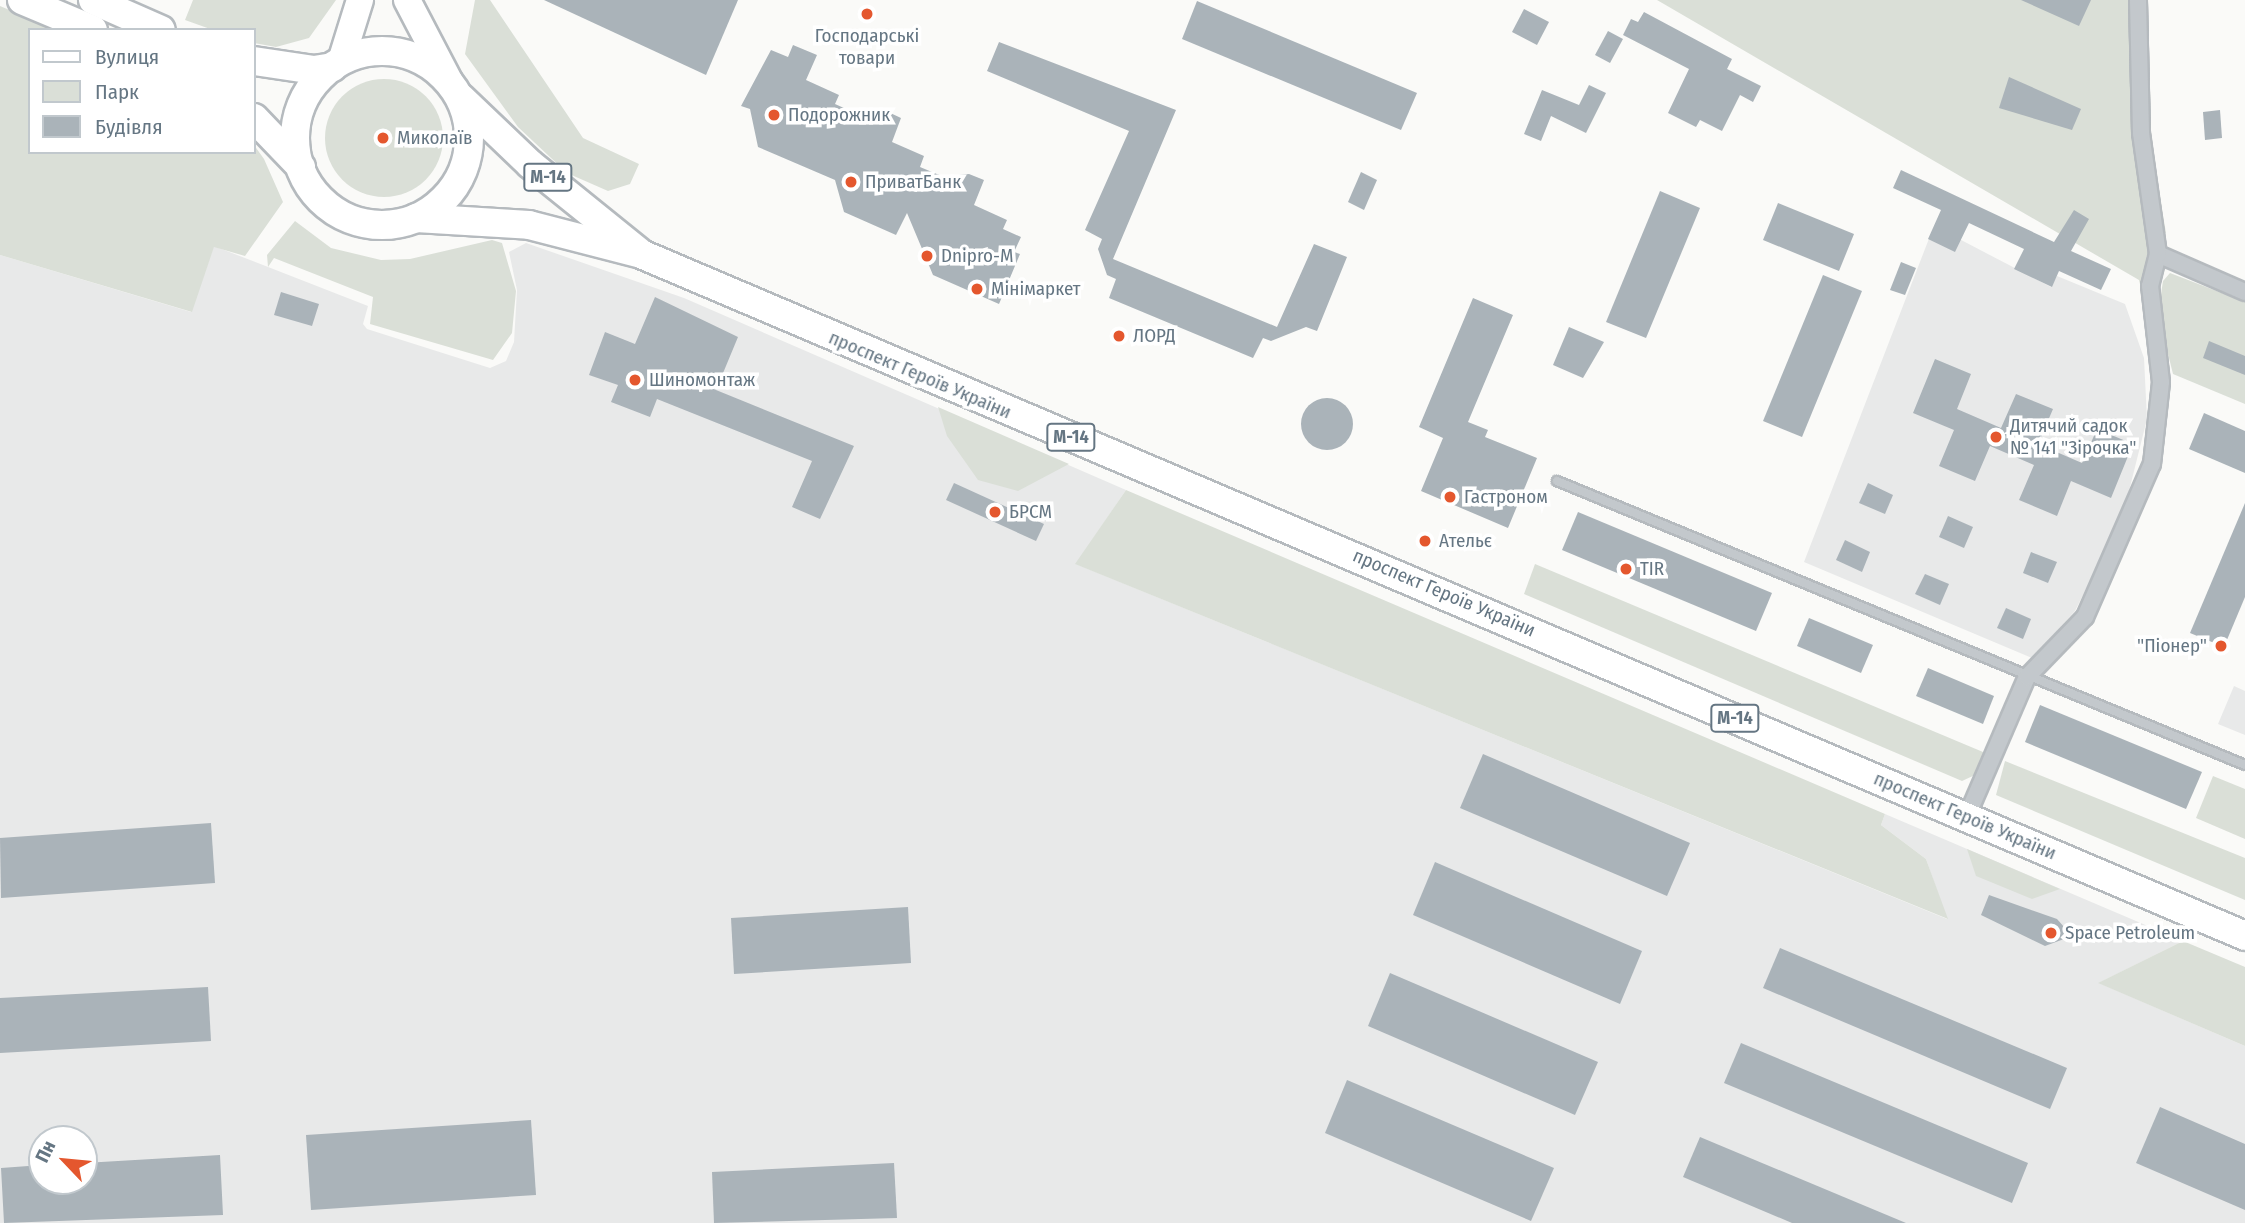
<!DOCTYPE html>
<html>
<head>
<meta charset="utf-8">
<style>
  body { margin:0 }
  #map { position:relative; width:2245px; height:1223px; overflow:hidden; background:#fafaf8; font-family:"Fira Sans Condensed",sans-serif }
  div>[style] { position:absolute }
  .built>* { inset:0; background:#e8e9e9 }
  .green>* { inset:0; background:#dadfd7 }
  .round { border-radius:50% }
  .building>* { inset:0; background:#aab3b9 }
  .roads { filter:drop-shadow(2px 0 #b5babe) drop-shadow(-2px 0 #b5babe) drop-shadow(0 2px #b5babe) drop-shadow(0 -2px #b5babe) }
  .service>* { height:8px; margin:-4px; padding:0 4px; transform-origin:4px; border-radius:4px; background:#c3c8cc }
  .minor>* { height:16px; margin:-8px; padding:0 8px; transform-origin:8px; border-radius:8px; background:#c3c8cc }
  .primary>* { height:26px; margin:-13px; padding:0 13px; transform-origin:13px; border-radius:13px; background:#fff }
  .trunk>* { height:28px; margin:-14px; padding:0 14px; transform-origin:14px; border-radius:14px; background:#fff }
  .trunk>.ring { margin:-14px; padding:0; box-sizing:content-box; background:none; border:28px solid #fff; border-radius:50% }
  .dots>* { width:19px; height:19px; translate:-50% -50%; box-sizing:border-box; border:4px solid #fff; border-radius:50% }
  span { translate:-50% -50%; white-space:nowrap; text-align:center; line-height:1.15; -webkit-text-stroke:7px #fff; paint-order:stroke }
  .shield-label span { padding:2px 5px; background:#fff; border:2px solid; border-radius:5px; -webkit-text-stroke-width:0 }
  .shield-label { font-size:18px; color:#657683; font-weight:700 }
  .poi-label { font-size:19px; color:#657683 }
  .left { translate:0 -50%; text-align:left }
  .right { translate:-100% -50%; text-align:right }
  .street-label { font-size:19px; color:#657683 }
  .legend { position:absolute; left:28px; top:28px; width:228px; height:126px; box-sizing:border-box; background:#fff; border:2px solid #c1c8cd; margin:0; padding:9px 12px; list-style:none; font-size:21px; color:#657683 }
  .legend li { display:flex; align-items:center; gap:14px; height:35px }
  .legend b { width:35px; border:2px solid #c1c8cd }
  .north { position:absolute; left:28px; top:1125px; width:70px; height:70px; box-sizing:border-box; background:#fff; border:2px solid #c1c8cd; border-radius:50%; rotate:296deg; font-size:19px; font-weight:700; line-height:28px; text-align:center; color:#657683 }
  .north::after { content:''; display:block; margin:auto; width:24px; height:32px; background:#e4572e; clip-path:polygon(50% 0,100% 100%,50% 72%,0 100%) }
</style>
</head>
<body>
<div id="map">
  <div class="built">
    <div style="clip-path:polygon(1942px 230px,2051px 287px,2057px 276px,2125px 304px,2144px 358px,2147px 419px,2123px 515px,2075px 611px,2032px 658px,1804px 562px,1930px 236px)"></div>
    <div style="clip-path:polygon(evenodd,526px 243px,684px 298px,1126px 490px,1076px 564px,1947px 919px,1926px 859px,1881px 825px,1885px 814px,2183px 941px,2099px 983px,2245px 1046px,2245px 1223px,0 1223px,0 255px,191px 312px,214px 246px,368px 306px,363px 324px,367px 329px,490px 368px,506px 361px,514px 342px,517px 290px,509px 252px,526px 243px,42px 1139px,84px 1139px,84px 1181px,42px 1181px,42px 1139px)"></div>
    <div style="clip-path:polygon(2234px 686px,2245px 691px,2245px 735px,2218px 724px)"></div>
  </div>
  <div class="green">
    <div style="clip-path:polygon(193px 0,336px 0,309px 38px,276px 47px,254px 43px,254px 30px,213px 30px,185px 20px)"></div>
    <div style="clip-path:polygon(475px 0,490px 0,583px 138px,639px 164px,630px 184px,608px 191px,567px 173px,518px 127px,465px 54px)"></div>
    <div style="clip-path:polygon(1657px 0,2145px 0,2148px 126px,2166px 233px,2151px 234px,2141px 288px,2139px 280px)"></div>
    <div style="clip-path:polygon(0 6px,57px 30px,30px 30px,30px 152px,254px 152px,254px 145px,264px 159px,283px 202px,245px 256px,214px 247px,192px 312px,0 255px)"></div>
    <div class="round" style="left:325px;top:79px;width:118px;height:118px"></div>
    <div style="clip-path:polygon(295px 221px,331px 248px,381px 260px,410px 259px,492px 240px,502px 243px,516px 291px,512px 333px,493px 360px,370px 324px,373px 297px,274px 258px,268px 267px,267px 255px)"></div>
    <div style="clip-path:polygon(2170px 273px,2245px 302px,2245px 404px,2173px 374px,2158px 314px,2163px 281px)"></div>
    <div style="clip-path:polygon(938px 407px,1069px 464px,1018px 491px,978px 480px,947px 436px)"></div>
    <div style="clip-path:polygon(1126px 490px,1885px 814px,1881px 825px,1926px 859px,1948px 919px,1075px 564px)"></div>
    <div style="clip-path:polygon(1535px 564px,1983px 752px,1984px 754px,1975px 775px,1962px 781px,1524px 594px)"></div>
    <div style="clip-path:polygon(2005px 761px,2245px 858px,2245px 900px,1996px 795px)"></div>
    <div style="clip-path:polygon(2213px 776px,2245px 789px,2245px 839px,2196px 818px)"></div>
    <div style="clip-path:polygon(1967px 849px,2060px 889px,2032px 899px,1976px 876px)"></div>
    <div style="clip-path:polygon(2183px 941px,2245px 967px,2245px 1046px,2098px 983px)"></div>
  </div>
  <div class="building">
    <div style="clip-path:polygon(544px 0,738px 0,706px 75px)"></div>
    <div style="clip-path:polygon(2021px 0,2091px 0,2079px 26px)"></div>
    <div style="clip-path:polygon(1197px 1px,1417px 93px,1401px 130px,1182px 39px)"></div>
    <div style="clip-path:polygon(1524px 9px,1549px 22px,1537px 45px,1512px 32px)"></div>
    <div style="clip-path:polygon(1644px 12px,1732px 59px,1727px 69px,1761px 86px,1753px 102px,1740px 95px,1722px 131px,1700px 120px,1696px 127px,1668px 113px,1689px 69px,1623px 35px,1631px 19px,1638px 22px)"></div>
    <div style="clip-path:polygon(1608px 31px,1623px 39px,1610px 63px,1595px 55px)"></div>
    <div style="clip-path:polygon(999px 42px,1176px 110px,1113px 259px,1277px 327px,1314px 244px,1347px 257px,1317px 331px,1306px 327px,1271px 341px,1263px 338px,1253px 358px,1109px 298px,1116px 279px,1107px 275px,1098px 249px,1102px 239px,1085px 230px,1129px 131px,987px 71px)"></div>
    <div style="clip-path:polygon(793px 45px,817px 55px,806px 80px,839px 95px,835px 104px,873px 121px,886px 111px,901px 118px,892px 142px,924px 156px,920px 167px,956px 182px,959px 175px,969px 174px,984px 180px,974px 205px,1007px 220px,1003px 229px,1021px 237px,1014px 252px,1020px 254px,999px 304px,933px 275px,907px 213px,896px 235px,844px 212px,835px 180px,758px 147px,750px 109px,741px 106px,771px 50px,788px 57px)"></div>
    <div style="clip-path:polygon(2009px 77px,2081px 109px,2072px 130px,1999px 108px)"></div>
    <div style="clip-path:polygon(1589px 85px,1606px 93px,1586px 133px,1551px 116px,1541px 141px,1524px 134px,1542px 90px,1579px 105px)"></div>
    <div style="clip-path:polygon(2220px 110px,2222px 138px,2205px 140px,2203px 112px)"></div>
    <div style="clip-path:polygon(1901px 170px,2054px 242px,2074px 210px,2089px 219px,2071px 251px,2111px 269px,2101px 290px,2059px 271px,2052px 287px,2014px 269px,2024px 249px,1969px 223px,1955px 252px,1928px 239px,1941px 210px,1893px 188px)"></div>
    <div style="clip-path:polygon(1361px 172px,1377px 180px,1364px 210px,1348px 202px)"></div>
    <div style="clip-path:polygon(1660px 191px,1700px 208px,1646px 338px,1606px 322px)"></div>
    <div style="clip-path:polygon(1778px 203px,1854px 234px,1839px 271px,1763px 240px)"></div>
    <div style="clip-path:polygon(1901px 262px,1916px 268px,1905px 295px,1890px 290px)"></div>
    <div style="clip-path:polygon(1823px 275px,1862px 291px,1802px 437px,1763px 421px)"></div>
    <div style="clip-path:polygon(281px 292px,319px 304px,312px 326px,274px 315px)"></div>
    <div style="clip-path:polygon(655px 297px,738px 337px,716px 390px,854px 446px,820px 519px,792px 507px,812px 461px,657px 399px,650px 417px,611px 402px,618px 385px,589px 375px,605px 332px,635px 344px)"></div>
    <div style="clip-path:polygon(1473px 298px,1513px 315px,1468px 422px,1488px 430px,1485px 437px,1537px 458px,1508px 528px,1421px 491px,1443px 438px,1419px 427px)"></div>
    <div style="clip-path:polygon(1569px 327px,1604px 342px,1583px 378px,1553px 365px)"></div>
    <div style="clip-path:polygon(2209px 341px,2245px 356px,2245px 375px,2203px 358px)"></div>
    <div style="clip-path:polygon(1935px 359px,1971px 374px,1957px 409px,2001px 428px,2016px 394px,2053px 409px,2038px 444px,2082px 463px,2097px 429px,2133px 444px,2111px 498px,2071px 481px,2057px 516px,2019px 500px,2034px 465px,1990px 446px,1975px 481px,1939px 466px,1954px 430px,1913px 413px)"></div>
    <div class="round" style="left:1301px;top:398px;width:52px;height:52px"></div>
    <div style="clip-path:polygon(2204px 413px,2245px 431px,2245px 473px,2189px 449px)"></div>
    <div style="clip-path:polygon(954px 483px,1044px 524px,1036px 541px,946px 500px)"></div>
    <div style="clip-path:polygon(1868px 483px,1893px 495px,1885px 514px,1859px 503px)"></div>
    <div style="clip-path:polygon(2245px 503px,2245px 597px,2224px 647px,2190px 633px)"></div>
    <div style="clip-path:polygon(1578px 512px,1772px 593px,1756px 631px,1562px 550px)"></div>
    <div style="clip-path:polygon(1948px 516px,1973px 527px,1964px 548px,1939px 537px)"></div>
    <div style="clip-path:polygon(1845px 540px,1870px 552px,1862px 572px,1836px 560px)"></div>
    <div style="clip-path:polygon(2031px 552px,2057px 562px,2048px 583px,2023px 573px)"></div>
    <div style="clip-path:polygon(1925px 574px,1949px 584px,1940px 605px,1915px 594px)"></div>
    <div style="clip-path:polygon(2006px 608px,2031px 619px,2023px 639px,1997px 628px)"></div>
    <div style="clip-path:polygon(1809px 618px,1873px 645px,1861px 673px,1797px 646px)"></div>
    <div style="clip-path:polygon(1928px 668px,1994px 696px,1983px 724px,1916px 696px)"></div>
    <div style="clip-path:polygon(2040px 705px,2202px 772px,2186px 809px,2025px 742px)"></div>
    <div style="clip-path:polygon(1483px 754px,1690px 843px,1667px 896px,1460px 808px)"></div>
    <div style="clip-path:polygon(211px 823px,215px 883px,1px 898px,0 838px)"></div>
    <div style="clip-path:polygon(1435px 862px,1642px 951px,1620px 1004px,1413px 915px)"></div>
    <div style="clip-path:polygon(1989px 895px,2057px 919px,2065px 928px,2064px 939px,2045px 946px,1981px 915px)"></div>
    <div style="clip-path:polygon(908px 907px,911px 963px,734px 974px,731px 918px)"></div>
    <div style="clip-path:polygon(1780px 948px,2067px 1068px,2050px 1109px,1763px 988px)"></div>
    <div style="clip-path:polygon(1390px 973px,1598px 1062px,1575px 1115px,1368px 1026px)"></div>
    <div style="clip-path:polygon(208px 987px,211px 1041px,0 1053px,0 998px)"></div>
    <div style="clip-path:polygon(1741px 1043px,2028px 1163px,2012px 1203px,1724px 1083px)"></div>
    <div style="clip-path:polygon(1347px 1080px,1554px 1168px,1531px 1221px,1325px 1133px)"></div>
    <div style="clip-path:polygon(2160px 1107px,2245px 1144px,2245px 1210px,2136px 1163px)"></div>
    <div style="clip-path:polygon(531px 1120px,536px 1195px,311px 1210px,306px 1135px)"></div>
    <div style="clip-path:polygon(1700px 1137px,1906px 1223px,1792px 1223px,1683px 1177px)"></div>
    <div style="clip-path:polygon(220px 1155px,223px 1215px,4px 1223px,1px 1168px,42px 1165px,42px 1181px,84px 1181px,84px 1163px)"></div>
    <div style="clip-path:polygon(894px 1163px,897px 1218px,714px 1223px,712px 1172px)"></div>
  </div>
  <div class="roads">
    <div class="service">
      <div style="left:1557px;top:481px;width:744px;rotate:22.43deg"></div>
    </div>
    <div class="minor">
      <div style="left:2158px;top:254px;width:95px;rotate:23.6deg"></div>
      <div style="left:1967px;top:816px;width:151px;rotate:-66.7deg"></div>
      <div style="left:2027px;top:677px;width:83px;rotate:-46deg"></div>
      <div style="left:2085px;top:617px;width:167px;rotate:-66.4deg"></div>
      <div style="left:2152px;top:464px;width:82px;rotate:-83.7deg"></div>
      <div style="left:2161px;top:382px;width:97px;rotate:-96.5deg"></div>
      <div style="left:2150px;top:286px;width:33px;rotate:-76deg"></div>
      <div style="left:2158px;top:254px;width:122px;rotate:-98deg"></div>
      <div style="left:2141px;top:133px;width:133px;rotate:-91.3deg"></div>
    </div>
    <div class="primary">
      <div style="left:407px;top:0;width:97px;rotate:62.4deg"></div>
      <div style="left:341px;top:61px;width:64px;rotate:-72.7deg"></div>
    </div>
    <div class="trunk">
      <div style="left:22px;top:0;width:77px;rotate:22.9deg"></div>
      <div style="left:93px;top:0;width:74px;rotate:23.8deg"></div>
      <div class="ring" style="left:295px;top:51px;width:146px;height:146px"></div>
      <div style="left:254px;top:61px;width:61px;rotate:8.5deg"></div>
      <div style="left:314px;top:70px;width:19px;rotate:-9deg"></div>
      <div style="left:461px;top:98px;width:95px;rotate:43.7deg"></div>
      <div style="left:530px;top:164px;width:140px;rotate:38.9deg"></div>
      <div style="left:254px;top:118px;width:68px;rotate:46.2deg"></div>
      <div style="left:416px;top:218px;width:113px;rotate:3.5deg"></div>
      <div style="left:529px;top:225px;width:116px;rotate:14.5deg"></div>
      <div style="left:641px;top:254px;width:1743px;rotate:23.03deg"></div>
    </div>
  </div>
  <div class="dots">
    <div style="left:867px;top:14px;background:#e4572e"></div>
    <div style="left:774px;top:115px;background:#e4572e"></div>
    <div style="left:383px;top:138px;background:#e4572e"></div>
    <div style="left:851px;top:182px;background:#e4572e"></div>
    <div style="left:927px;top:256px;background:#e4572e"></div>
    <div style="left:977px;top:289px;background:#e4572e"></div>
    <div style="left:1119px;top:336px;background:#e4572e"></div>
    <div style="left:635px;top:380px;background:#e4572e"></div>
    <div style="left:1996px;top:437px;background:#e4572e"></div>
    <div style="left:1450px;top:497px;background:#e4572e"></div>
    <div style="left:995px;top:512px;background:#e4572e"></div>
    <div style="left:1425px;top:541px;background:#e4572e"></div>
    <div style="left:1626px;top:569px;background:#e4572e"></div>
    <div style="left:2221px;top:646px;background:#e4572e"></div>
    <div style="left:2051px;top:933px;background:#e4572e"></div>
  </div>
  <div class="shield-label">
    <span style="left:548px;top:177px">М-14</span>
    <span style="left:1071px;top:437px">М-14</span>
    <span style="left:1735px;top:718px">М-14</span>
  </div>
  <div class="poi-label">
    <span style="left:867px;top:47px">Господарські<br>товари</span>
    <span class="left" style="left:788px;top:115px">Подорожник</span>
    <span class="left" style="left:397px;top:138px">Миколаїв</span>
    <span class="left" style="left:865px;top:182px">ПриватБанк</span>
    <span class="left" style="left:941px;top:256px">Dnipro-M</span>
    <span class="left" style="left:991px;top:289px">Мінімаркет</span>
    <span class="left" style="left:1133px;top:336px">ЛОРД</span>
    <span class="left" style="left:649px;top:380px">Шиномонтаж</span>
    <span class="left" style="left:2010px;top:437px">Дитячий садок<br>№ 141 "Зірочка"</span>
    <span class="left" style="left:1464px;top:497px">Гастроном</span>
    <span class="left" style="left:1009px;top:512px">БРСМ</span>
    <span class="left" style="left:1439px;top:541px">Ательє</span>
    <span class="left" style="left:1640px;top:569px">TIR</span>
    <span class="right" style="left:2207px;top:646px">"Піонер"</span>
    <span class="left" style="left:2065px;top:933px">Space Petroleum</span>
  </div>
  <div class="street-label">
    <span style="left:920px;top:375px;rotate:23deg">проспект Героїв України</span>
    <span style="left:1444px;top:593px;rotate:23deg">проспект Героїв України</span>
    <span style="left:1965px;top:816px;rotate:23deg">проспект Героїв України</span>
  </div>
  <ul class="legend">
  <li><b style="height:9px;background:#fff"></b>Вулиця</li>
  <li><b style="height:19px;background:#dadfd7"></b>Парк</li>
  <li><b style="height:19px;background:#aab3b9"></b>Будівля</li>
  </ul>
  <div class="north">Пн</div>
</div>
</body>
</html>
